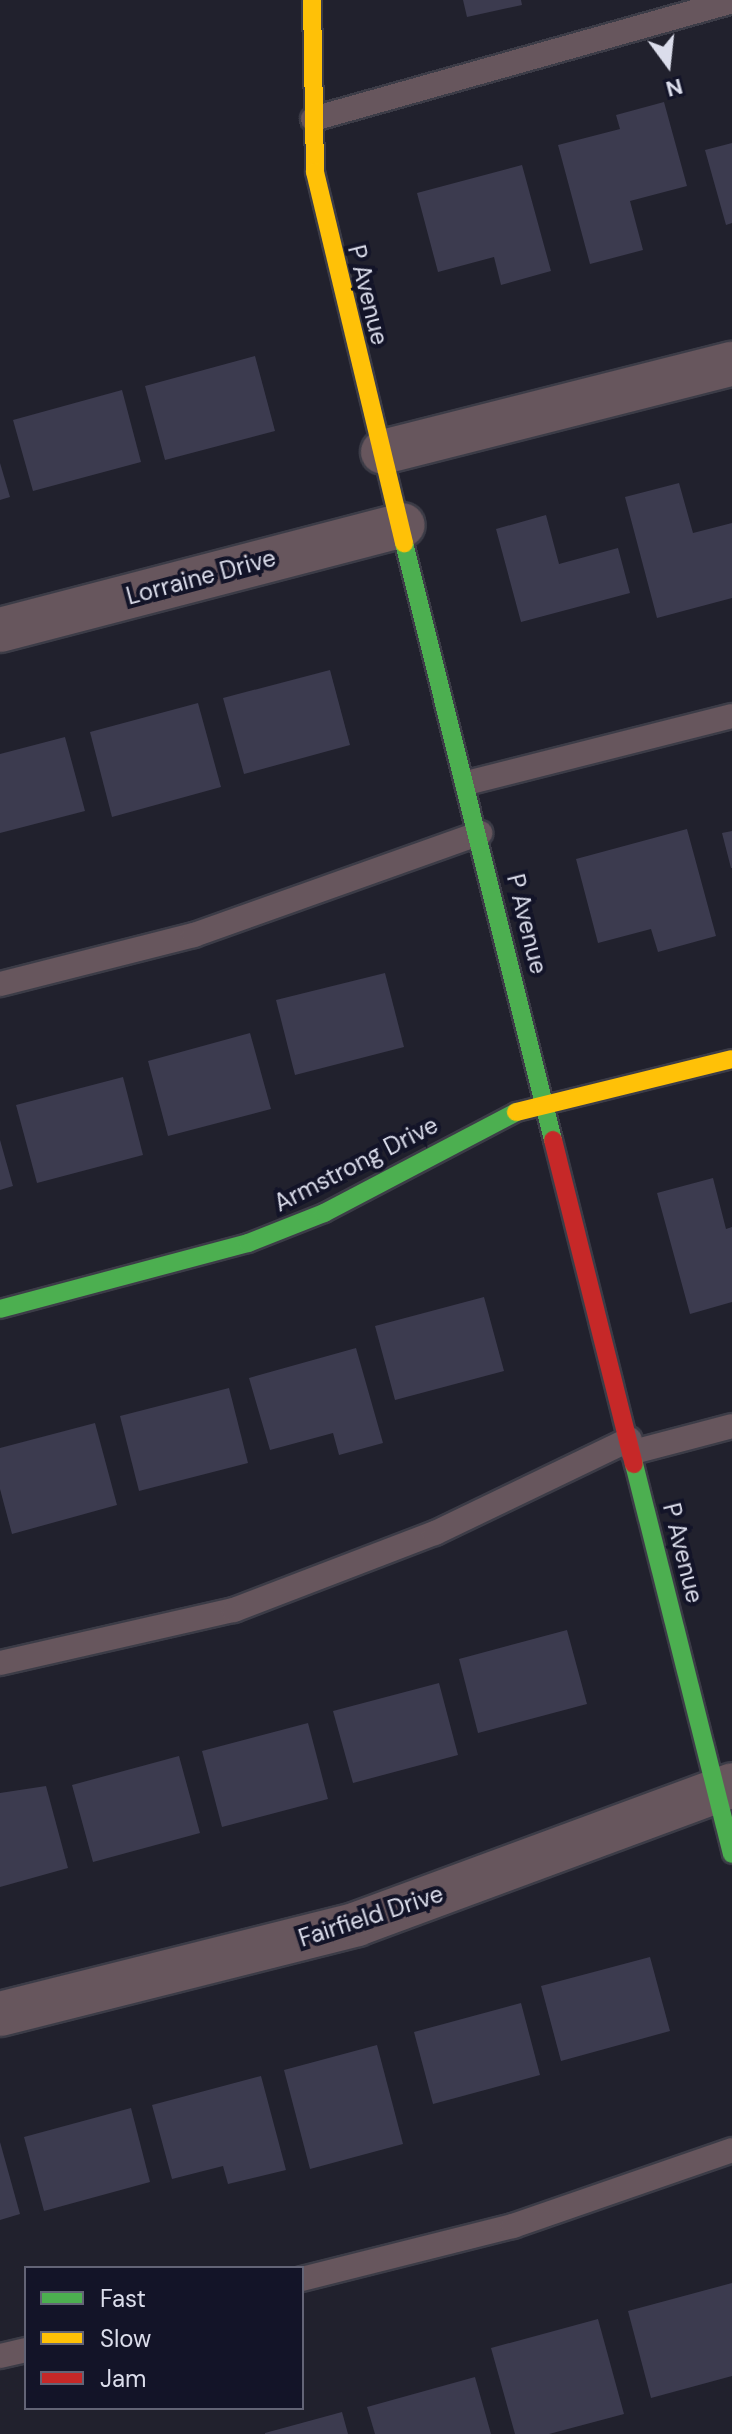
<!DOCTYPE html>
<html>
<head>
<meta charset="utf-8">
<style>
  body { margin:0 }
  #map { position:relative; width:732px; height:2434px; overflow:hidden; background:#21212d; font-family:"DM Sans",sans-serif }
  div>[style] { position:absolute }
  .building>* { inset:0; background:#3c3b4f }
  .roads { filter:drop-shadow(2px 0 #3c3c47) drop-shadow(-2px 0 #3c3c47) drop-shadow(0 2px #3c3c47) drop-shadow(0 -2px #3c3c47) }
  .lane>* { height:24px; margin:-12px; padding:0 12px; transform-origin:12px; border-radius:12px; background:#67565d }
  .street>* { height:44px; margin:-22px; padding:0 22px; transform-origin:22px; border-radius:22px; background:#67565d }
  .fast>* { height:18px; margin:-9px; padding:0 9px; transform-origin:9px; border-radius:9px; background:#4caf50 }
  .slow>* { height:18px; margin:-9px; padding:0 9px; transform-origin:9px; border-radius:9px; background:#ffc107 }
  .jam>* { height:18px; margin:-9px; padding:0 9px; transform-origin:9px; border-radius:9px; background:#c62828 }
  span { translate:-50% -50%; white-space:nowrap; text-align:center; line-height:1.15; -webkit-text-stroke:8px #131428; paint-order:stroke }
  .street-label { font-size:24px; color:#dbddeb }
  .legend { position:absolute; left:24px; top:2266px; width:280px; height:144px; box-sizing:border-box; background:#131428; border:2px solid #636476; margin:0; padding:10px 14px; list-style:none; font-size:24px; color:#dbddeb }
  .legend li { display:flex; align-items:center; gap:16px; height:40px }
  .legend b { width:40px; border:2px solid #636476 }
  .north { position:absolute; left:628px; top:24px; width:80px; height:80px; -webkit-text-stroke:6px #131428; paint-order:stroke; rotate:165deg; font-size:22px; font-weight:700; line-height:32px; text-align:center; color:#dbddeb }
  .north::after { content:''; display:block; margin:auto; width:28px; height:36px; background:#dbddeb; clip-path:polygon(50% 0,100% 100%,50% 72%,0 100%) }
</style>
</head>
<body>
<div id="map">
  <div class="building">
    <div style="clip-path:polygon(463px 0,521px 0,522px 5px,467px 17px)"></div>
    <div style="clip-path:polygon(664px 102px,687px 186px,630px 201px,643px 250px,590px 264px,558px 145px,620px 129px,616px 115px)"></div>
    <div style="clip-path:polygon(732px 143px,732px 223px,726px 225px,705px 150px)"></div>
    <div style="clip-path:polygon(522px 165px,551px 271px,501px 285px,494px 257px,438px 272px,417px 193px)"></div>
    <div style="clip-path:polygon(255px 356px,275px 431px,165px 460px,145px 386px)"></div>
    <div style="clip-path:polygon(122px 390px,141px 462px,33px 491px,13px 420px)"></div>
    <div style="clip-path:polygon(0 463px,10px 497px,0 500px)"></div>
    <div style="clip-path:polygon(679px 483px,693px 533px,732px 523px,732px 598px,657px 618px,625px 497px)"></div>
    <div style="clip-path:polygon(546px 515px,559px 564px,618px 548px,630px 593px,521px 622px,496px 529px)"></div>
    <div style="clip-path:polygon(330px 670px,350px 745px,244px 774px,223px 698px)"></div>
    <div style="clip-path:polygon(198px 703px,221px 787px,112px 817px,90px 732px)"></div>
    <div style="clip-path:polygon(65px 737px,85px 811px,0 833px,0 754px)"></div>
    <div style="clip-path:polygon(687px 829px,716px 936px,658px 952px,651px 929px,598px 943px,576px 859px)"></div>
    <div style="clip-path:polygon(732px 831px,732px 868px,731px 868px,722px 833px)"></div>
    <div style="clip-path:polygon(385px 973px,404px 1047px,295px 1075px,276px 1000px)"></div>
    <div style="clip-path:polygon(250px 1033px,271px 1109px,168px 1136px,148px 1061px)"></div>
    <div style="clip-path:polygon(123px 1077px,143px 1155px,37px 1183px,16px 1105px)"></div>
    <div style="clip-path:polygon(0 1140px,13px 1186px,0 1190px)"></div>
    <div style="clip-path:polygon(713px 1178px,726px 1229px,732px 1227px,732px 1302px,690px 1314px,657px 1193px)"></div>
    <div style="clip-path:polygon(484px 1297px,504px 1371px,395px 1400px,375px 1326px)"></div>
    <div style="clip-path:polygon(356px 1348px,383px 1443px,339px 1455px,333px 1433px,270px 1450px,249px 1378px)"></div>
    <div style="clip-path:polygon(229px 1388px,248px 1463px,139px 1491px,120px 1416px)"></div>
    <div style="clip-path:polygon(95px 1423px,117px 1505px,12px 1534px,0 1489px,0 1448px)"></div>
    <div style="clip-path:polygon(567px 1630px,587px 1704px,478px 1733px,459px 1659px)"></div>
    <div style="clip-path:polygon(439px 1683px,458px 1755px,353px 1783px,333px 1711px)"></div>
    <div style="clip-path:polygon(308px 1723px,328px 1799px,222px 1827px,202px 1751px)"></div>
    <div style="clip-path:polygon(179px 1756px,200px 1833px,93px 1862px,72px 1785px)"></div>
    <div style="clip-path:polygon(46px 1786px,68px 1868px,0 1887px,0 1793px)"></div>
    <div style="clip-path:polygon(650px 1957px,670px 2031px,561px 2061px,541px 1986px)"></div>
    <div style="clip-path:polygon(521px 2003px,540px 2075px,433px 2104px,414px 2032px)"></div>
    <div style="clip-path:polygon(377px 2045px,403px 2144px,310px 2169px,284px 2070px)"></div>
    <div style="clip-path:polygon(261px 2076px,286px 2170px,228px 2184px,223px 2166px,172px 2179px,152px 2105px)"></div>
    <div style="clip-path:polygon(131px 2108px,150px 2182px,44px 2211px,24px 2137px)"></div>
    <div style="clip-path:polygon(0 2142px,20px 2214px,0 2220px)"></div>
    <div style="clip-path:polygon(732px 2283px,732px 2376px,651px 2398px,628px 2311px)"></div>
    <div style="clip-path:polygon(598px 2319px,624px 2414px,549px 2434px,515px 2434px,491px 2348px)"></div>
    <div style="clip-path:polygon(475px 2377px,491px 2434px,375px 2434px,367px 2407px)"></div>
    <div style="clip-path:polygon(342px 2412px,348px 2434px,265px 2434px,265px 2433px)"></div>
  </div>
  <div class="roads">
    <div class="lane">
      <div style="left:313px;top:119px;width:435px;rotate:-15.7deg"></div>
      <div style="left:467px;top:783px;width:273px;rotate:-14.2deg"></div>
      <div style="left:0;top:984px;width:200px;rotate:-14.2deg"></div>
      <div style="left:194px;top:935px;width:304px;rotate:-19.6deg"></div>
      <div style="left:633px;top:1452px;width:102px;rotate:-14.7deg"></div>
      <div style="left:0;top:1663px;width:240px;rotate:-12.8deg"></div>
      <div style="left:234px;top:1610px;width:215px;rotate:-21deg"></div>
      <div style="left:435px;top:1533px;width:216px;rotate:-25.7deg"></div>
      <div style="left:302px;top:2279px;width:218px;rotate:-14.1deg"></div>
      <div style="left:513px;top:2226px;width:232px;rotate:-19.1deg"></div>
      <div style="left:0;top:2356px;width:27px;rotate:-13deg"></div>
    </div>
    <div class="street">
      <div style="left:383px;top:452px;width:360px;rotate:-14.2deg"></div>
      <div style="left:0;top:630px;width:416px;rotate:-14.6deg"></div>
      <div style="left:0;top:2014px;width:368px;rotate:-14.1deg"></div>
      <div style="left:357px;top:1924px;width:400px;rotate:-20.3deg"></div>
    </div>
    <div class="fast">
      <div style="left:404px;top:543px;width:615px;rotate:75.99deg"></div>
      <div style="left:0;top:1309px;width:257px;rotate:-14.9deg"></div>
      <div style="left:248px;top:1243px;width:82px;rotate:-21.5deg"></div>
      <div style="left:324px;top:1213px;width:217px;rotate:-27.7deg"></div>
      <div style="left:634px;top:1464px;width:402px;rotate:75.9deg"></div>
    </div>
    <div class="slow">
      <div style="left:312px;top:0;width:172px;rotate:89deg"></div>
      <div style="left:315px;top:172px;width:382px;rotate:76.5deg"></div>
      <div style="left:516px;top:1112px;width:222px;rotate:-13.8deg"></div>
    </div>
    <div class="jam">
      <div style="left:553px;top:1140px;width:334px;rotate:76deg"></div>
    </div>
  </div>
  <div class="street-label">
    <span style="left:368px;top:295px;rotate:76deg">P Avenue</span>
    <span style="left:201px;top:577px;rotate:-15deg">Lorraine Drive</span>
    <span style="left:527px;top:924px;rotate:76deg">P Avenue</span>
    <span style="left:356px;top:1164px;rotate:-27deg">Armstrong Drive</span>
    <span style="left:683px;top:1553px;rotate:76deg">P Avenue</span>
    <span style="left:371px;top:1916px;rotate:-18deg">Fairfield Drive</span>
  </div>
  <ul class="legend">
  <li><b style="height:10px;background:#4caf50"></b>Fast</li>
  <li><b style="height:10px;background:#ffc107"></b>Slow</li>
  <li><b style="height:10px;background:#c62828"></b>Jam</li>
  </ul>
  <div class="north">N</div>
</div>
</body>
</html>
